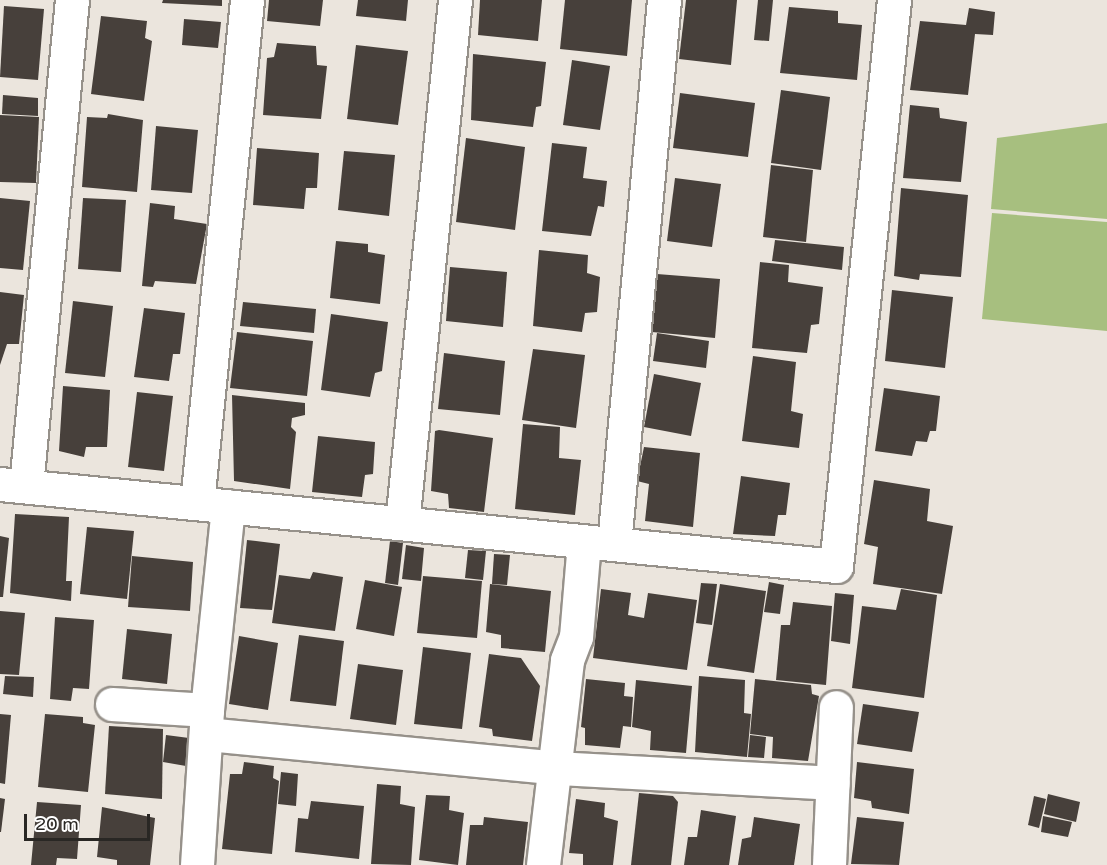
<!DOCTYPE html>
<html>
<head>
<meta charset="utf-8">
<style>
  body { margin:0 }
  #map { position:relative; width:1107px; height:865px; overflow:hidden; background:#ebe5dd; font-family:"Varela Round",sans-serif }
  div>[style] { position:absolute }
  .green>* { inset:0; background:#a7bf7f }
  .building>* { inset:0; background:#47403b }
  .roads { filter:drop-shadow(2px 0 #96918a) drop-shadow(-2px 0 #96918a) drop-shadow(0 2px #96918a) drop-shadow(0 -2px #96918a) }
  .minor>* { height:33px; margin:-16.5px; padding:0 16.5px; transform-origin:16.5px; border-radius:16.5px; background:#fff }
  span { translate:-50% -50%; white-space:nowrap; text-align:center; line-height:1.15; -webkit-text-stroke:6px #fff; paint-order:stroke }
  .scale { position:absolute; left:24px; top:814px; width:126px; height:27px; box-sizing:border-box; border:3px solid #292724; border-top:0; padding-left:8px; font-size:18px; line-height:21px; white-space:nowrap; color:#292724; -webkit-text-stroke:4px #fff; paint-order:stroke }
</style>
</head>
<body>
<div id="map">
  <div class="green">
    <div style="clip-path:polygon(1107px 123px,1107px 219px,991px 209px,997px 138px)"></div>
    <div style="clip-path:polygon(992px 213px,1107px 222px,1107px 331px,982px 319px)"></div>
  </div>
  <div class="building">
    <div style="clip-path:polygon(163px 0,222px 0,222px 6px,162px 3px)"></div>
    <div style="clip-path:polygon(269px 0,323px 0,320px 26px,267px 21px)"></div>
    <div style="clip-path:polygon(358px 0,408px 0,406px 21px,356px 16px)"></div>
    <div style="clip-path:polygon(480px 0,542px 0,538px 41px,478px 35px)"></div>
    <div style="clip-path:polygon(565px 0,632px 0,627px 56px,560px 49px)"></div>
    <div style="clip-path:polygon(686px 0,737px 0,731px 65px,679px 59px)"></div>
    <div style="clip-path:polygon(758px 0,773px 0,769px 41px,754px 40px)"></div>
    <div style="clip-path:polygon(4px 6px,44px 9px,38px 80px,0 77px)"></div>
    <div style="clip-path:polygon(789px 7px,838px 11px,838px 23px,862px 25px,857px 80px,780px 73px)"></div>
    <div style="clip-path:polygon(969px 8px,995px 12px,993px 35px,975px 34px,968px 95px,910px 90px,920px 21px,966px 25px)"></div>
    <div style="clip-path:polygon(101px 16px,147px 21px,145px 38px,152px 41px,144px 101px,91px 94px)"></div>
    <div style="clip-path:polygon(184px 19px,221px 22px,218px 48px,182px 45px)"></div>
    <div style="clip-path:polygon(277px 43px,316px 46px,317px 65px,327px 66px,321px 119px,263px 115px,267px 58px,274px 57px)"></div>
    <div style="clip-path:polygon(356px 45px,408px 51px,398px 125px,347px 119px)"></div>
    <div style="clip-path:polygon(473px 54px,546px 62px,541px 106px,536px 107px,533px 127px,471px 120px)"></div>
    <div style="clip-path:polygon(572px 60px,610px 66px,600px 130px,563px 125px)"></div>
    <div style="clip-path:polygon(781px 90px,830px 97px,821px 170px,771px 163px)"></div>
    <div style="clip-path:polygon(680px 93px,755px 103px,748px 157px,673px 148px)"></div>
    <div style="clip-path:polygon(3px 95px,38px 98px,38px 116px,2px 114px)"></div>
    <div style="clip-path:polygon(910px 105px,939px 108px,940px 118px,967px 122px,961px 182px,903px 178px)"></div>
    <div style="clip-path:polygon(108px 114px,143px 120px,137px 192px,82px 187px,87px 117px,107px 118px)"></div>
    <div style="clip-path:polygon(0 115px,39px 117px,36px 183px,0 182px)"></div>
    <div style="clip-path:polygon(156px 126px,198px 130px,192px 193px,151px 190px)"></div>
    <div style="clip-path:polygon(466px 138px,525px 147px,515px 230px,456px 222px)"></div>
    <div style="clip-path:polygon(552px 143px,587px 147px,583px 178px,607px 181px,604px 207px,598px 206px,591px 236px,542px 231px)"></div>
    <div style="clip-path:polygon(257px 148px,319px 153px,317px 188px,306px 188px,304px 209px,253px 205px)"></div>
    <div style="clip-path:polygon(344px 151px,395px 155px,389px 216px,338px 210px)"></div>
    <div style="clip-path:polygon(771px 165px,813px 170px,806px 242px,763px 237px)"></div>
    <div style="clip-path:polygon(675px 178px,721px 184px,712px 247px,667px 241px)"></div>
    <div style="clip-path:polygon(901px 188px,968px 195px,961px 277px,920px 274px,919px 280px,894px 276px)"></div>
    <div style="clip-path:polygon(0 198px,30px 201px,23px 270px,0 268px)"></div>
    <div style="clip-path:polygon(83px 198px,126px 200px,121px 272px,78px 269px)"></div>
    <div style="clip-path:polygon(150px 203px,175px 206px,174px 219px,207px 224px,196px 284px,155px 281px,153px 287px,142px 286px)"></div>
    <div style="clip-path:polygon(775px 240px,844px 247px,842px 270px,772px 261px)"></div>
    <div style="clip-path:polygon(336px 241px,368px 244px,368px 252px,385px 255px,380px 304px,330px 298px)"></div>
    <div style="clip-path:polygon(539px 250px,588px 255px,587px 273px,600px 277px,597px 312px,585px 313px,582px 332px,533px 326px)"></div>
    <div style="clip-path:polygon(760px 262px,789px 265px,788px 282px,823px 287px,819px 324px,811px 325px,807px 353px,752px 348px)"></div>
    <div style="clip-path:polygon(450px 267px,507px 272px,503px 327px,446px 321px)"></div>
    <div style="clip-path:polygon(657px 274px,720px 279px,715px 338px,652px 332px)"></div>
    <div style="clip-path:polygon(892px 290px,953px 297px,945px 368px,885px 361px)"></div>
    <div style="clip-path:polygon(0 292px,24px 295px,19px 344px,7px 344px,0 365px)"></div>
    <div style="clip-path:polygon(73px 301px,113px 306px,105px 377px,65px 373px)"></div>
    <div style="clip-path:polygon(243px 302px,316px 309px,314px 333px,240px 326px)"></div>
    <div style="clip-path:polygon(144px 308px,185px 313px,180px 354px,173px 354px,169px 381px,134px 377px)"></div>
    <div style="clip-path:polygon(331px 314px,388px 322px,382px 371px,375px 373px,370px 397px,321px 390px)"></div>
    <div style="clip-path:polygon(237px 332px,313px 341px,307px 396px,230px 388px)"></div>
    <div style="clip-path:polygon(657px 333px,709px 341px,706px 368px,653px 361px)"></div>
    <div style="clip-path:polygon(533px 349px,585px 355px,576px 428px,522px 420px)"></div>
    <div style="clip-path:polygon(444px 353px,505px 361px,500px 415px,438px 409px)"></div>
    <div style="clip-path:polygon(753px 356px,796px 362px,791px 411px,803px 414px,799px 448px,742px 441px)"></div>
    <div style="clip-path:polygon(654px 374px,701px 383px,691px 436px,644px 427px)"></div>
    <div style="clip-path:polygon(63px 386px,110px 390px,107px 447px,86px 447px,84px 457px,59px 451px)"></div>
    <div style="clip-path:polygon(884px 388px,940px 396px,936px 431px,930px 431px,927px 442px,916px 441px,912px 456px,875px 451px)"></div>
    <div style="clip-path:polygon(137px 392px,173px 396px,164px 471px,128px 467px)"></div>
    <div style="clip-path:polygon(232px 395px,305px 403px,305px 415px,292px 418px,291px 427px,296px 432px,290px 489px,234px 481px)"></div>
    <div style="clip-path:polygon(523px 424px,560px 427px,559px 458px,581px 460px,575px 515px,515px 509px)"></div>
    <div style="clip-path:polygon(439px 430px,493px 438px,484px 512px,449px 508px,448px 494px,431px 491px,435px 431px)"></div>
    <div style="clip-path:polygon(318px 436px,375px 442px,373px 474px,365px 475px,362px 497px,312px 492px)"></div>
    <div style="clip-path:polygon(644px 447px,700px 453px,693px 527px,645px 521px,649px 484px,637px 481px)"></div>
    <div style="clip-path:polygon(741px 476px,790px 483px,786px 515px,778px 515px,775px 536px,733px 534px)"></div>
    <div style="clip-path:polygon(874px 480px,930px 489px,927px 521px,953px 526px,942px 594px,873px 584px,878px 547px,864px 544px)"></div>
    <div style="clip-path:polygon(15px 514px,69px 517px,66px 581px,72px 581px,71px 601px,10px 593px)"></div>
    <div style="clip-path:polygon(87px 527px,134px 531px,127px 599px,80px 594px)"></div>
    <div style="clip-path:polygon(0 536px,9px 538px,3px 597px,0 597px)"></div>
    <div style="clip-path:polygon(247px 540px,280px 544px,272px 610px,240px 608px)"></div>
    <div style="clip-path:polygon(390px 541px,403px 543px,398px 585px,385px 583px)"></div>
    <div style="clip-path:polygon(406px 545px,424px 548px,421px 581px,402px 579px)"></div>
    <div style="clip-path:polygon(468px 550px,486px 551px,483px 580px,465px 578px)"></div>
    <div style="clip-path:polygon(494px 554px,510px 555px,507px 585px,492px 584px)"></div>
    <div style="clip-path:polygon(132px 556px,193px 562px,190px 611px,128px 607px)"></div>
    <div style="clip-path:polygon(313px 572px,343px 577px,335px 631px,272px 623px,279px 575px,310px 579px)"></div>
    <div style="clip-path:polygon(423px 576px,482px 581px,477px 638px,417px 633px)"></div>
    <div style="clip-path:polygon(365px 580px,402px 587px,394px 636px,356px 629px)"></div>
    <div style="clip-path:polygon(769px 582px,784px 585px,780px 614px,764px 612px)"></div>
    <div style="clip-path:polygon(701px 583px,717px 584px,712px 625px,696px 623px)"></div>
    <div style="clip-path:polygon(490px 584px,551px 591px,545px 652px,501px 648px,501px 635px,486px 632px)"></div>
    <div style="clip-path:polygon(720px 584px,766px 591px,754px 673px,707px 666px)"></div>
    <div style="clip-path:polygon(601px 589px,631px 593px,628px 615px,644px 618px,648px 593px,697px 600px,687px 670px,593px 658px)"></div>
    <div style="clip-path:polygon(901px 589px,937px 595px,924px 698px,852px 688px,862px 606px,896px 610px)"></div>
    <div style="clip-path:polygon(835px 593px,854px 595px,850px 644px,831px 641px)"></div>
    <div style="clip-path:polygon(793px 602px,832px 606px,826px 685px,776px 680px,781px 625px,790px 625px)"></div>
    <div style="clip-path:polygon(0 611px,25px 613px,19px 675px,0 674px)"></div>
    <div style="clip-path:polygon(55px 617px,94px 620px,89px 689px,73px 688px,71px 701px,50px 699px)"></div>
    <div style="clip-path:polygon(127px 629px,172px 634px,167px 684px,122px 679px)"></div>
    <div style="clip-path:polygon(299px 635px,344px 641px,336px 706px,290px 701px)"></div>
    <div style="clip-path:polygon(239px 636px,278px 643px,268px 710px,229px 704px)"></div>
    <div style="clip-path:polygon(423px 647px,471px 653px,462px 729px,414px 724px)"></div>
    <div style="clip-path:polygon(489px 654px,521px 658px,540px 686px,532px 741px,493px 736px,492px 729px,479px 727px)"></div>
    <div style="clip-path:polygon(358px 664px,403px 670px,396px 725px,350px 719px)"></div>
    <div style="clip-path:polygon(5px 676px,34px 677px,33px 697px,3px 694px)"></div>
    <div style="clip-path:polygon(699px 676px,745px 680px,744px 713px,751px 714px,747px 757px,695px 752px)"></div>
    <div style="clip-path:polygon(586px 679px,625px 683px,624px 696px,633px 697px,631px 727px,623px 726px,620px 748px,585px 745px,585px 728px,581px 727px)"></div>
    <div style="clip-path:polygon(755px 679px,811px 685px,812px 694px,819px 696px,808px 761px,772px 758px,773px 737px,750px 734px)"></div>
    <div style="clip-path:polygon(636px 680px,692px 686px,686px 753px,650px 750px,651px 731px,632px 727px)"></div>
    <div style="clip-path:polygon(863px 704px,919px 712px,912px 752px,857px 744px)"></div>
    <div style="clip-path:polygon(0 714px,11px 715px,5px 784px,0 783px)"></div>
    <div style="clip-path:polygon(45px 714px,83px 717px,83px 723px,95px 725px,88px 792px,38px 787px)"></div>
    <div style="clip-path:polygon(109px 726px,163px 729px,162px 799px,105px 794px)"></div>
    <div style="clip-path:polygon(166px 735px,189px 738px,186px 766px,163px 762px)"></div>
    <div style="clip-path:polygon(750px 735px,766px 737px,764px 758px,748px 757px)"></div>
    <div style="clip-path:polygon(244px 762px,274px 766px,273px 778px,279px 781px,272px 854px,222px 849px,230px 774px,242px 774px)"></div>
    <div style="clip-path:polygon(857px 762px,914px 769px,909px 814px,872px 808px,871px 801px,854px 798px)"></div>
    <div style="clip-path:polygon(281px 772px,298px 774px,296px 806px,278px 804px)"></div>
    <div style="clip-path:polygon(377px 784px,401px 786px,400px 804px,415px 807px,411px 865px,371px 864px)"></div>
    <div style="clip-path:polygon(639px 793px,673px 796px,678px 802px,671px 865px,631px 865px)"></div>
    <div style="clip-path:polygon(1048px 794px,1080px 802px,1076px 822px,1044px 814px)"></div>
    <div style="clip-path:polygon(426px 795px,450px 796px,449px 810px,464px 813px,458px 865px,419px 860px)"></div>
    <div style="clip-path:polygon(1034px 796px,1046px 799px,1039px 828px,1028px 825px)"></div>
    <div style="clip-path:polygon(0 798px,5px 799px,1px 832px,0 832px)"></div>
    <div style="clip-path:polygon(576px 799px,605px 803px,604px 817px,618px 821px,613px 865px,583px 865px,583px 854px,569px 853px)"></div>
    <div style="clip-path:polygon(311px 801px,364px 806px,359px 859px,295px 852px,298px 818px,308px 819px)"></div>
    <div style="clip-path:polygon(37px 802px,81px 805px,77px 859px,57px 858px,56px 865px,31px 865px)"></div>
    <div style="clip-path:polygon(102px 807px,155px 818px,150px 865px,117px 865px,117px 860px,97px 857px)"></div>
    <div style="clip-path:polygon(701px 810px,736px 816px,729px 865px,684px 865px,688px 837px,697px 837px)"></div>
    <div style="clip-path:polygon(1043px 816px,1072px 822px,1068px 837px,1041px 832px)"></div>
    <div style="clip-path:polygon(484px 817px,528px 822px,523px 865px,466px 865px,470px 825px,483px 825px)"></div>
    <div style="clip-path:polygon(754px 817px,800px 824px,794px 865px,738px 865px,742px 839px,751px 837px)"></div>
    <div style="clip-path:polygon(857px 817px,904px 822px,899px 865px,851px 864px)"></div>
  </div>
  <div class="roads">
    <div class="minor">
      <div style="left:0;top:484px;width:840px;rotate:5.6deg"></div>
      <div style="left:836px;top:566px;width:569px;rotate:-84.15deg"></div>
      <div style="left:26px;top:486px;width:488px;rotate:-84.6deg"></div>
      <div style="left:197px;top:503px;width:505px;rotate:-84.32deg"></div>
      <div style="left:402px;top:523px;width:526px;rotate:-84.21deg"></div>
      <div style="left:614px;top:544px;width:546px;rotate:-84.75deg"></div>
      <div style="left:112px;top:704px;width:95px;rotate:3.6deg"></div>
      <div style="left:206px;top:734px;width:353px;rotate:5.5deg"></div>
      <div style="left:557px;top:768px;width:276px;rotate:3.1deg"></div>
      <div style="left:197px;top:865px;width:155px;rotate:-86.3deg"></div>
      <div style="left:207px;top:710px;width:205px;rotate:-84.1deg"></div>
      <div style="left:543px;top:865px;width:206px;rotate:-83.3deg"></div>
      <div style="left:567px;top:660px;width:25px;rotate:-69deg"></div>
      <div style="left:576px;top:637px;width:96px;rotate:-85.2deg"></div>
      <div style="left:829px;top:865px;width:158px;rotate:-87.5deg"></div>
    </div>
  </div>
  <div class="scale">20 m</div>
</div>
</body>
</html>
